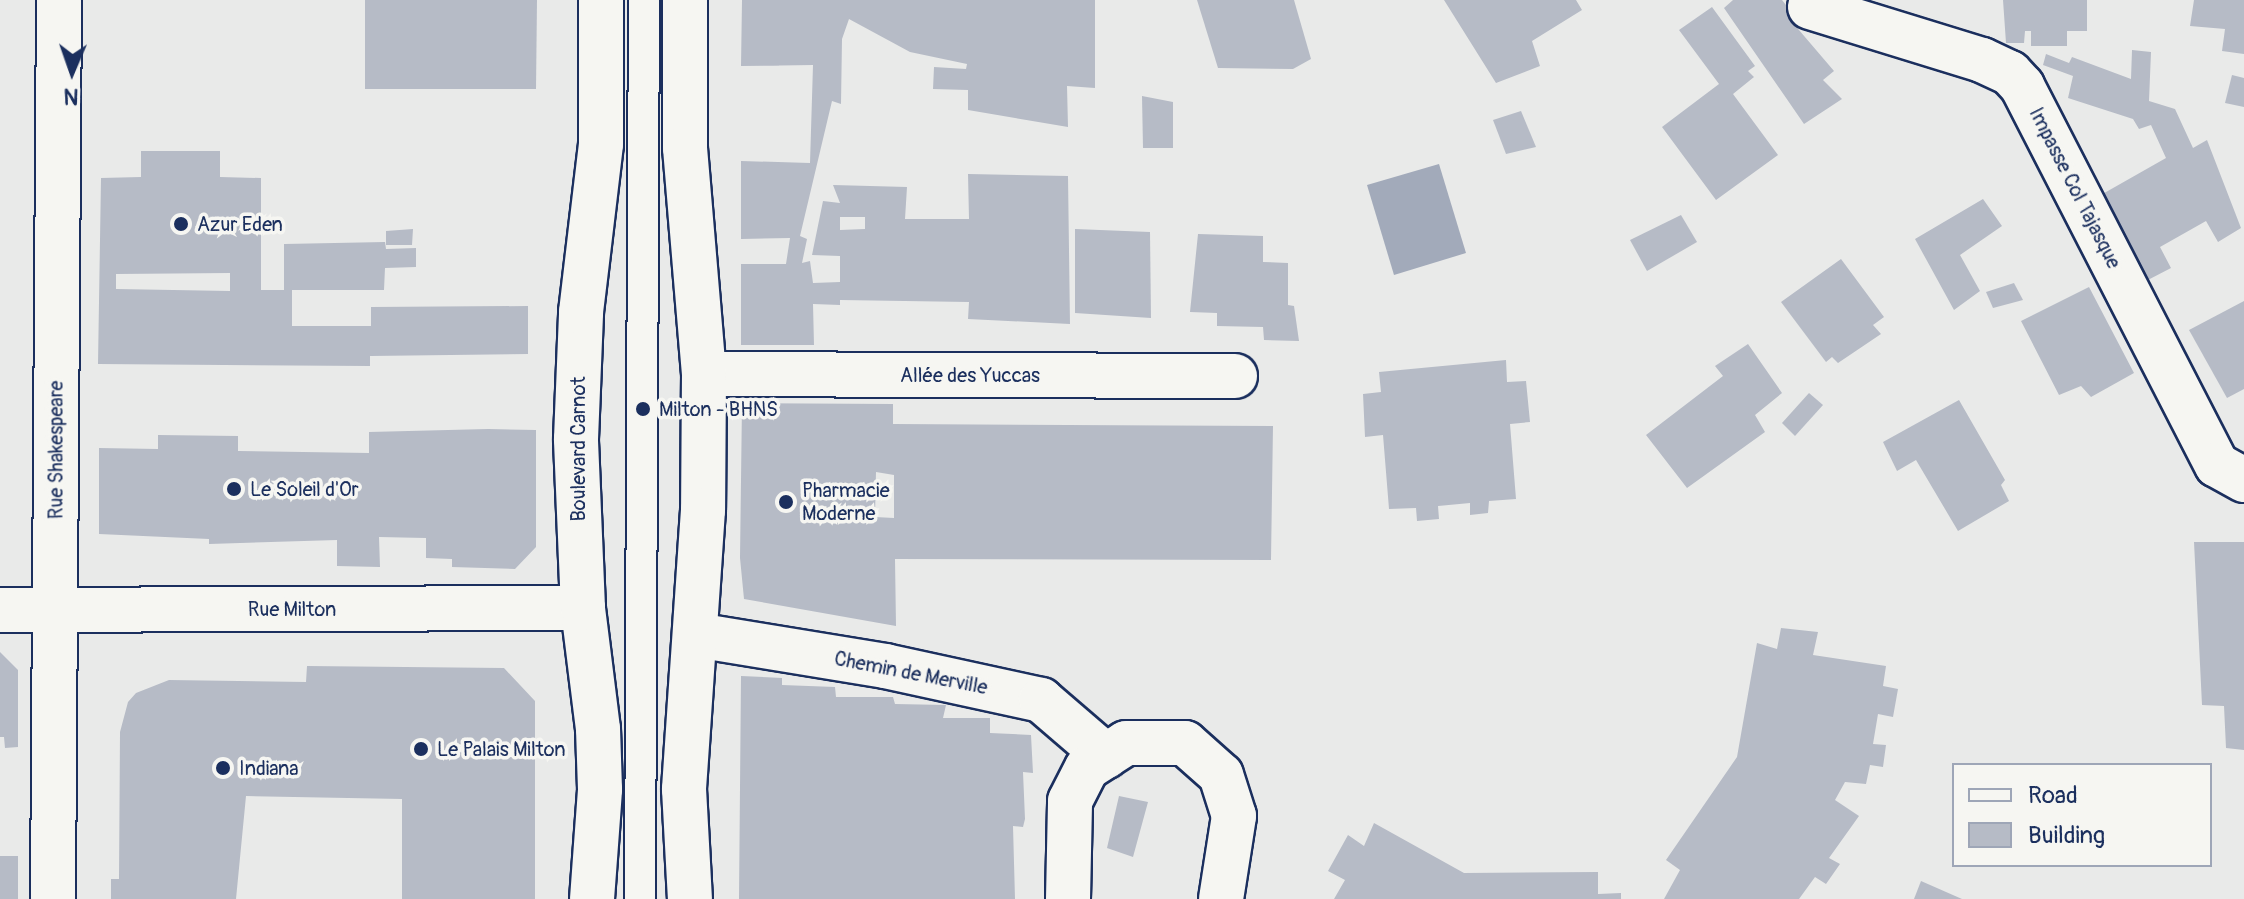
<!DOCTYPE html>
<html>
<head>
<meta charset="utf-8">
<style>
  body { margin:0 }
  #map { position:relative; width:2244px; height:899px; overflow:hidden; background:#e9eae9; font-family:Pangolin,sans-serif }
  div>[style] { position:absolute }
  .water>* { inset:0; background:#a2aaba }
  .building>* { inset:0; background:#b6bbc6 }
  .roads { filter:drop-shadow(2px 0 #1b2f5e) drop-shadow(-2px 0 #1b2f5e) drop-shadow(0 2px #1b2f5e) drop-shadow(0 -2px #1b2f5e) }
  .lane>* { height:30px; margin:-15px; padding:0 15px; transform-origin:15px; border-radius:15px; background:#f6f6f2 }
  .street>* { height:44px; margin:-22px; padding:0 22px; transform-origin:22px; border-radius:22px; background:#f6f6f2 }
  .primary>* { height:44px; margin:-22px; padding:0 22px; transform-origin:22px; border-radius:22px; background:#f6f6f2 }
  .dots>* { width:22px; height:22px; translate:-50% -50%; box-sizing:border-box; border:4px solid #f6f6f2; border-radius:50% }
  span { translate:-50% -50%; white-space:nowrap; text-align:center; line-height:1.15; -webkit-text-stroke:7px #f6f6f2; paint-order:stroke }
  .street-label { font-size:20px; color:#1b2f5e }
  .poi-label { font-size:20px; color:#1b2f5e }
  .left { translate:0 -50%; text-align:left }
  .legend { position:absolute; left:1952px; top:763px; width:260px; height:104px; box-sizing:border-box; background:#f6f6f2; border:2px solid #9ea6b7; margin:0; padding:10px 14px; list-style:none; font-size:24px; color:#1b2f5e }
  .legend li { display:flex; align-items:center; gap:16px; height:40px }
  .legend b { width:40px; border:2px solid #9ea6b7 }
  .north { position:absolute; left:32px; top:32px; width:80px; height:80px; -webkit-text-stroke:6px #f6f6f2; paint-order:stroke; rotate:182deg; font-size:22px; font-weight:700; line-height:32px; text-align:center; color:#1b2f5e }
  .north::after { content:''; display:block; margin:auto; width:28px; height:36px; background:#1b2f5e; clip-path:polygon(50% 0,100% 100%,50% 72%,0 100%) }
</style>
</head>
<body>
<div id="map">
  <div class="water">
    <div style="clip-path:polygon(1439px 164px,1466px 253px,1394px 275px,1367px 185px)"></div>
  </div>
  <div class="building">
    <div style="clip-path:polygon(365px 0,537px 0,536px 89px,365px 89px)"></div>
    <div style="clip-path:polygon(evenodd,742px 0,1095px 0,1095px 88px,1067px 86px,1068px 127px,968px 110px,968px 90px,933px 89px,934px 67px,966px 69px,967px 64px,910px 52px,849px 19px,842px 39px,841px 104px,832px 101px,800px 236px,807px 239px,802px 263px,810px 261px,813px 283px,840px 282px,840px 256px,812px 255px,823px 201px,840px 203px,833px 185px,907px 187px,905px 219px,969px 219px,968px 174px,1068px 176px,1070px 324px,968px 319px,969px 302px,840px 300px,840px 305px,813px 304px,814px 345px,741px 345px,741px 264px,786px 264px,790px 238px,741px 239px,741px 161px,810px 163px,813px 65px,741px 66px,742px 0,840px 217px,865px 217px,865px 229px,840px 230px,840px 217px)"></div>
    <div style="clip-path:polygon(1197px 0,1294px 0,1311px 59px,1293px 69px,1218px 68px)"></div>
    <div style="clip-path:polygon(1444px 0,1576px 0,1582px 10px,1532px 41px,1540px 66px,1496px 83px)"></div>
    <div style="clip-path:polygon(1733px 0,1782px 0,1797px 19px,1793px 23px,1834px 71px,1823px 80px,1842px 99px,1804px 124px,1724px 8px)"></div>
    <div style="clip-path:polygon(2003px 0,2087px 0,2087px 31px,2067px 31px,2067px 46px,2031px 46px,2031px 31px,2025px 31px,2024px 43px,2006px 43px)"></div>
    <div style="clip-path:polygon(2194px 0,2244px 0,2244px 54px,2222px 51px,2225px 29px,2190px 26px)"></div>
    <div style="clip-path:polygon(1712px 7px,1755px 66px,1748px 71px,1754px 77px,1733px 94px,1778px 155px,1716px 200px,1662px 127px,1719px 84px,1679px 30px)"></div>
    <div style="clip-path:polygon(2132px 50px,2151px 52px,2149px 101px,2175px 109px,2193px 148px,2207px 140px,2241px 228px,2218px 242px,2206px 221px,2160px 247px,2171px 268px,2144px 282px,2099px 196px,2166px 158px,2151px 125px,2139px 129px,2133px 119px,2068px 98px,2073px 76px,2043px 65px,2046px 54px,2069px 63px,2072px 57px,2131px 79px)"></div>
    <div style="clip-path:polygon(2232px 75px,2244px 78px,2244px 107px,2225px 103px)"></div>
    <div style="clip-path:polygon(1142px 96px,1173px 102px,1173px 148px,1143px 148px)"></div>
    <div style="clip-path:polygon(1521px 111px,1536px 147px,1506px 154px,1493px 120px)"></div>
    <div style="clip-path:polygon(evenodd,141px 151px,220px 151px,220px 177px,261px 178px,261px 290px,284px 290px,284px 244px,385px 242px,386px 249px,416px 248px,416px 267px,385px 268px,384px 290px,292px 290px,292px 326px,371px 326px,371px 307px,528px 306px,528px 354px,370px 356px,370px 366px,98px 364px,101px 178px,141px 177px,141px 151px,230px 273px,230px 291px,116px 289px,116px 274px,230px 273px)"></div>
    <div style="clip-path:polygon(1983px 199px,2002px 226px,1960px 255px,1980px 291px,1954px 310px,1915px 239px)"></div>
    <div style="clip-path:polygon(1681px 215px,1697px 242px,1647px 271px,1630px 240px)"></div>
    <div style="clip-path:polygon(413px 229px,412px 245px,386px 245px,386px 231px)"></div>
    <div style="clip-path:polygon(1075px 229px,1150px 232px,1151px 318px,1075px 313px)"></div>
    <div style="clip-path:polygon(1198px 234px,1263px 236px,1263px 262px,1288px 263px,1288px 305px,1294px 306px,1299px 341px,1264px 340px,1263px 327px,1217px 326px,1217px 313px,1190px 312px)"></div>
    <div style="clip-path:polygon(1841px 259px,1884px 317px,1873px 325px,1881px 334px,1838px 363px,1832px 357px,1826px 362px,1781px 302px)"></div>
    <div style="clip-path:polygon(2014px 283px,2023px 300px,1993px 308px,1986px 292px)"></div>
    <div style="clip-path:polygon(2089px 287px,2134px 373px,2091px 397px,2081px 386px,2059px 395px,2021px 321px)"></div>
    <div style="clip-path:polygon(2244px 301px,2244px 389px,2227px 398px,2189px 330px)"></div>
    <div style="clip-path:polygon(1748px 344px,1782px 393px,1755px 415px,1765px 432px,1687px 488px,1646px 435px,1723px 376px,1715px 366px)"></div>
    <div style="clip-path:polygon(1506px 360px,1507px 382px,1526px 381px,1530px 422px,1510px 424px,1516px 499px,1489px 501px,1488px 513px,1470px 515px,1470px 503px,1438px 506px,1439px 519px,1417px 521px,1416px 508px,1389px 509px,1383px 435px,1365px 437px,1363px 394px,1381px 392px,1379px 372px)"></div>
    <div style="clip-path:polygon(1809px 393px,1823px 405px,1795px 436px,1782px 423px)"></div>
    <div style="clip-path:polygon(1959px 400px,2005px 480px,2001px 485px,2009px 501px,1958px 531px,1916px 460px,1897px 471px,1883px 442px)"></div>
    <div style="clip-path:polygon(evenodd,742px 403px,893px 404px,893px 424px,1273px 426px,1271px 560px,895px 559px,896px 626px,744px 599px,740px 558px,742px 403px,876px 472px,894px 475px,894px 518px,875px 517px,876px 472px)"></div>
    <div style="clip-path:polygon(488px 429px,536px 430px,536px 547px,515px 569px,452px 567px,452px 559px,426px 558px,426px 538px,379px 537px,380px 567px,337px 566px,337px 540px,209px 544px,209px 539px,99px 534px,99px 448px,158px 449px,158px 435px,238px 436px,238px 451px,369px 453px,369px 432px)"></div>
    <div style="clip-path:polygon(2194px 542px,2244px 542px,2244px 750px,2226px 748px,2224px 706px,2202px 705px)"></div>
    <div style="clip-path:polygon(1781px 628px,1818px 632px,1813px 655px,1886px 666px,1883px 686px,1898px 689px,1893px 717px,1878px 714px,1873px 744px,1886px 745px,1883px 767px,1870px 765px,1866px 784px,1845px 782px,1835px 800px,1859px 816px,1829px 858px,1840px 864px,1826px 884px,1815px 877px,1799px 899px,1664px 899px,1680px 870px,1666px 860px,1737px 757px,1757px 643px,1777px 649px)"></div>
    <div style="clip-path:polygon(0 652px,18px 670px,18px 747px,5px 748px,4px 737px,0 737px)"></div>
    <div style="clip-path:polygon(307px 666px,504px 668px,535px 701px,535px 899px,402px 899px,402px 799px,246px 796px,236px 899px,111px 899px,111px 879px,119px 879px,120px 732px,128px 702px,136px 693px,169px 680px,306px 682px)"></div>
    <div style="clip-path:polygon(741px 676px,782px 678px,782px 685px,835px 687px,836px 697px,893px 697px,895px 704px,946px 705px,943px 718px,990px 718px,990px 733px,1031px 735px,1033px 773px,1023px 772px,1025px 819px,1023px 827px,1013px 826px,1015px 899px,739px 899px)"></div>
    <div style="clip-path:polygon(1119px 796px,1148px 802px,1133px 857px,1107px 848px)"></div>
    <div style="clip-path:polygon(1374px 823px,1464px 873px,1598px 872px,1598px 894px,1621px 893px,1621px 899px,1334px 899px,1345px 880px,1328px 871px,1348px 835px,1364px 846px)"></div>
    <div style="clip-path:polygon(0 856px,18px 856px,18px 899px,0 899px)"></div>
    <div style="clip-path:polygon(1921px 881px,1962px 899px,1914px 899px)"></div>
  </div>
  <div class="roads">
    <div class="lane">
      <div style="left:640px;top:899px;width:899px;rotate:-89.75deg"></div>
    </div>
    <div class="street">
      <div style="left:1810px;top:7px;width:180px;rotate:17.1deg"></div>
      <div style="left:1982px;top:60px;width:31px;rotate:25deg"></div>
      <div style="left:2010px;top:73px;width:18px;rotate:47deg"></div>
      <div style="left:2022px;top:86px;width:426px;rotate:62.8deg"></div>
      <div style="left:2217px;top:465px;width:31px;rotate:29deg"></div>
      <div style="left:704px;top:374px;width:531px;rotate:0.22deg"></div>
      <div style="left:0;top:610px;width:583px;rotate:-0.2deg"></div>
      <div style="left:696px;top:635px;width:192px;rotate:9.3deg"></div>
      <div style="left:885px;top:666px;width:160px;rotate:12.3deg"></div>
      <div style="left:1041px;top:700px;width:86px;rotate:40.7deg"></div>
      <div style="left:53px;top:899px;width:899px;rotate:-89.62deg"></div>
      <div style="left:1068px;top:899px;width:98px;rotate:-88.8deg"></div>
      <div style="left:1070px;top:801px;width:37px;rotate:-63deg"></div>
      <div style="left:1087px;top:768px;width:46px;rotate:-32.7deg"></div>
      <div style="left:1126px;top:743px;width:59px"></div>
      <div style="left:1185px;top:743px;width:48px;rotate:41.6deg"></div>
      <div style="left:1221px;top:775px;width:43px;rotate:72.4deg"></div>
      <div style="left:1234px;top:816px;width:84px;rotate:98.9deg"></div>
    </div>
    <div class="primary">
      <div style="left:685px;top:0;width:148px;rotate:90deg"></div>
      <div style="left:685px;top:148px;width:227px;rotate:85.2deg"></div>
      <div style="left:704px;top:374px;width:136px;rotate:90.4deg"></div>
      <div style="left:703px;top:510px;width:280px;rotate:93.9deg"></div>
      <div style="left:684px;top:789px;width:110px;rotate:86.9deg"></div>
      <div style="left:592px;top:899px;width:110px;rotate:-85.8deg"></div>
      <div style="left:600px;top:789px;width:60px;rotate:-91.9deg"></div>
      <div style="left:598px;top:729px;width:122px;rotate:-97.1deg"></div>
      <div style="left:583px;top:608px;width:169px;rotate:-92.4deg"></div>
      <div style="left:576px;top:439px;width:127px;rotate:-87.7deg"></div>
      <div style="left:581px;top:312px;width:169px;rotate:-83.2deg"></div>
      <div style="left:601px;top:144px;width:144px;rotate:-90deg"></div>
    </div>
  </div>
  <div class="dots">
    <div style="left:181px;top:224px;background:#1b2f5e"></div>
    <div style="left:643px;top:409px;background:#1b2f5e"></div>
    <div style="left:234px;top:489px;background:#1b2f5e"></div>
    <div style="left:786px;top:502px;background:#1b2f5e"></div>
    <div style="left:421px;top:749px;background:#1b2f5e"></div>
    <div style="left:223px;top:768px;background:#1b2f5e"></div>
  </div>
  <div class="street-label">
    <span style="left:2075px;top:188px;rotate:63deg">Impasse Col Tajasque</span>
    <span style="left:970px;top:375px">Allée des Yuccas</span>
    <span style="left:578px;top:449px;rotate:-90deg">Boulevard Carnot</span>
    <span style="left:56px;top:450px;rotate:-90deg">Rue Shakespeare</span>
    <span style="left:292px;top:609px">Rue Milton</span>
    <span style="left:911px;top:673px;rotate:11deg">Chemin de Merville</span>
  </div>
  <div class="poi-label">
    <span class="left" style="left:197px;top:224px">Azur Eden</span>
    <span class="left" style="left:659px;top:409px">Milton - BHNS</span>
    <span class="left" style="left:250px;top:489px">Le Soleil d'Or</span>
    <span class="left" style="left:802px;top:502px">Pharmacie<br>Moderne</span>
    <span class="left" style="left:437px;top:749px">Le Palais Milton</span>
    <span class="left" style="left:239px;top:768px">Indiana</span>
  </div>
  <ul class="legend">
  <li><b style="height:10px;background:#f6f6f2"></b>Road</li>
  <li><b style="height:22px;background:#b6bbc6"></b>Building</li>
  </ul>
  <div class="north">N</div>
</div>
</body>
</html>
